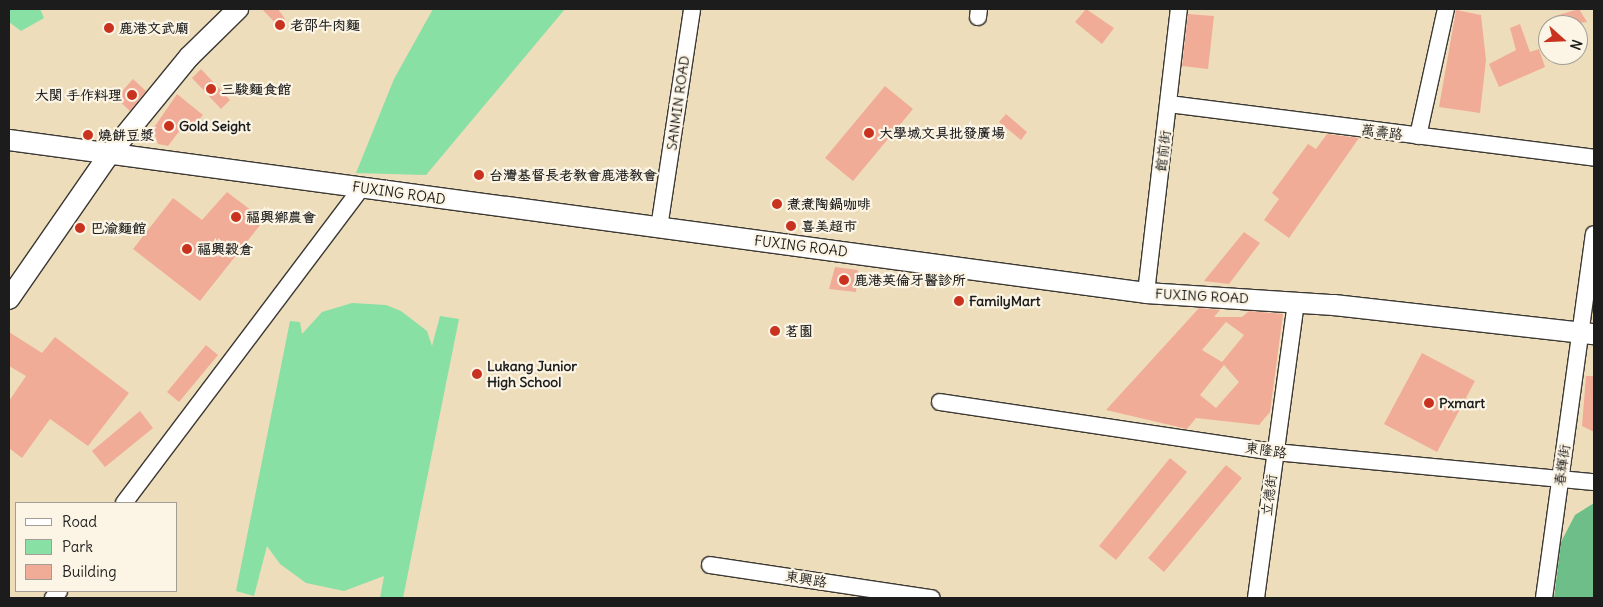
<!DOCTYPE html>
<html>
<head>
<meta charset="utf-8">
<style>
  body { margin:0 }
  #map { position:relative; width:1603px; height:607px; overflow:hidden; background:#edb; font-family:Delius,"LXGW WenKai TC",sans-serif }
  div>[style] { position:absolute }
  .green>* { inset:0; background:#88e0a4 }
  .forest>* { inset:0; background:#6ebe8a }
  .building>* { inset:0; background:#f1ac98 }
  .roads { filter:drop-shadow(1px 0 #3c3934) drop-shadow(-1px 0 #3c3934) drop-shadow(0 1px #3c3934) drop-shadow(0 -1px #3c3934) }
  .minor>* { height:16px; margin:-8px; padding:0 8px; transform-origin:8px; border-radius:8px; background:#fff }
  .tertiary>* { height:20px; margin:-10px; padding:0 10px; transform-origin:10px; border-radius:10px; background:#fff }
  .dots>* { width:14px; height:14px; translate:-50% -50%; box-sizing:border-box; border:2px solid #fcf5e5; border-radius:50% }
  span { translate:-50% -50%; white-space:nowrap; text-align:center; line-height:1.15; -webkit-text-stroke:4.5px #fcf5e5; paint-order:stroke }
  .poi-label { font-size:14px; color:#1c1c1c; font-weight:700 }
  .left { translate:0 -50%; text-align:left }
  .right { translate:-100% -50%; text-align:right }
  .street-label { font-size:14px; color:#1c1c1c }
  .frame { position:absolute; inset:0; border:10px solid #1c1c1c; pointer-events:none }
  .legend { position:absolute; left:15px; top:502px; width:162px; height:90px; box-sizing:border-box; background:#fcf5e5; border:1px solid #a29e95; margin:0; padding:6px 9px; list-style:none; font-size:15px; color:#1c1c1c }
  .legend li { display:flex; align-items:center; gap:10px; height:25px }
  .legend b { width:25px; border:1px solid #a29e95 }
  .north { position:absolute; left:1538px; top:15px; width:50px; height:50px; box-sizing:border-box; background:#fcf5e5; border:1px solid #a29e95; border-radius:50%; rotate:110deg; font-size:14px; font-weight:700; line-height:20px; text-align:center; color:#1c1c1c }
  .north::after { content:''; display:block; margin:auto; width:18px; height:22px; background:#c8321e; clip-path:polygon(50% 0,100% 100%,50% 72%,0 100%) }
</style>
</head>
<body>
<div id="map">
  <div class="green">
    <div style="clip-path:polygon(9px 9px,40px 9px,44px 18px,21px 31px,9px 22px)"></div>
    <div style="clip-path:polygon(433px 9px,565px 9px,426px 175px,356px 173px,394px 79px)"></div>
    <div style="clip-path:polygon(352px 303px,386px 305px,401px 311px,427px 331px,432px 346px,440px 316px,459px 319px,403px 598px,380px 598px,384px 576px,344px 591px,306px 583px,280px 564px,267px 546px,254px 596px,236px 591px,290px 321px,300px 322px,302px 334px,322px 312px)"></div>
  </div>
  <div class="forest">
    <div style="clip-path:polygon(1594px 503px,1594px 598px,1554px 598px,1561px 542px,1575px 515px)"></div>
  </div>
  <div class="building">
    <div style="clip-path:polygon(262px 9px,278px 9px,285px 19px,282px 30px)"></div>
    <div style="clip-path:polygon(1086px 9px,1114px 28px,1102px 44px,1075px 22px)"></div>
    <div style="clip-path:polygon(1579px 9px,1587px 22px,1559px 25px,1555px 16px)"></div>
    <div style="clip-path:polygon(1456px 10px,1481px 15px,1486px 60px,1480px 113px,1439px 107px)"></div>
    <div style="clip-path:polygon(1188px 14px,1214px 16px,1208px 69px,1182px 66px)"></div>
    <div style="clip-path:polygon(1520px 24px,1530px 52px,1539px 49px,1545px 67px,1499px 87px,1489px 64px,1516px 50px,1510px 28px)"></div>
    <div style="clip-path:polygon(201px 69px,230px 100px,221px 109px,192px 78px)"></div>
    <div style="clip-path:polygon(133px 79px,146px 91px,130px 111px,116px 98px)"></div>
    <div style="clip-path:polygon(885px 86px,913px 109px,853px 181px,825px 158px)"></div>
    <div style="clip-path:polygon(177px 94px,203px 115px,194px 126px,188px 120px,168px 146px,158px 144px,153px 129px)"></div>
    <div style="clip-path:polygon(1006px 114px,1027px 132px,1021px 140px,999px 122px)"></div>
    <div style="clip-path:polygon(1327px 134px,1359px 138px,1289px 238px,1264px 220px,1279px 199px,1272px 193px,1308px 144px,1316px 149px)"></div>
    <div style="clip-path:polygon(227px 192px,264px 220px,200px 301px,133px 249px,173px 198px,202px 220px)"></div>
    <div style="clip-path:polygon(1244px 232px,1260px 243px,1229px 284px,1204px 281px)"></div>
    <div style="clip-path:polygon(835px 267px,858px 270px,856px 292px,829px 289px)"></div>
    <div style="clip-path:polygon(evenodd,1199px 308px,1220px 310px,1214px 317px,1242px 317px,1249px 311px,1283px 314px,1270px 412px,1259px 425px,1196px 418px,1187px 429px,1106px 410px,1199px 308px,1226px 322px,1244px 335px,1222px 362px,1202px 350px,1226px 322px,1199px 308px,1224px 365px,1239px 382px,1216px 408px,1200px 395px,1224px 365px)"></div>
    <div style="clip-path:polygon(9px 332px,42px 353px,55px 337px,129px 393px,88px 446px,50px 419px,22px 458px,9px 448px,9px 401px,26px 376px,9px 366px)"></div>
    <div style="clip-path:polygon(206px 345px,218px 355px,179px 402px,167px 392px)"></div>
    <div style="clip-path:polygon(1422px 353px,1475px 381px,1437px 452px,1384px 424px)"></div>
    <div style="clip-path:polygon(1586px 376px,1594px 376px,1594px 432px,1582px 426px)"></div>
    <div style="clip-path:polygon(140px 411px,153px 428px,105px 467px,92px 451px)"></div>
    <div style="clip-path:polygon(1170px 458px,1187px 472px,1116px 560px,1099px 546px)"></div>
    <div style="clip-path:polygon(1226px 465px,1242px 478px,1164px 572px,1148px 558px)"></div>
  </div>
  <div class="roads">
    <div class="minor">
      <div style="left:978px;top:17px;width:8px;rotate:-83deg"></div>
      <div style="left:1169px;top:104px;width:428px;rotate:7.2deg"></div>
      <div style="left:1418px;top:136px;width:130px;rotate:-77.6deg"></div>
      <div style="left:659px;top:228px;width:221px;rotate:-81.4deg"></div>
      <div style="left:1146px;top:293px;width:286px;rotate:-83.4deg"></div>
      <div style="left:940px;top:402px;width:339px;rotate:8.5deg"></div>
      <div style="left:1275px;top:452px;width:320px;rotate:5.4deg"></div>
      <div style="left:124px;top:503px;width:394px;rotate:-53deg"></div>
      <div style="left:710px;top:565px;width:224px;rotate:8.5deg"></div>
      <div style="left:53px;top:598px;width:9px;rotate:-49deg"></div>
      <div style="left:1256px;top:598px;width:299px;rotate:-82.3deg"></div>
      <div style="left:1544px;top:598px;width:367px;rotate:-82.2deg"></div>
    </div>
    <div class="tertiary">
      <div style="left:9px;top:140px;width:1147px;rotate:7.66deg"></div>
      <div style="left:1146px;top:293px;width:188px;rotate:3.7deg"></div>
      <div style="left:1334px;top:305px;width:262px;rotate:6.4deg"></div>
      <div style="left:9px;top:299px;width:174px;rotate:-55.3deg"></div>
      <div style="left:108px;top:156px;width:128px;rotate:-50.7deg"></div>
      <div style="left:189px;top:57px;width:69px;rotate:-44.4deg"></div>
    </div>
  </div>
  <div class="dots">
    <div style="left:280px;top:25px;background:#c8321e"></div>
    <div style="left:109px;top:28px;background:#c8321e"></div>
    <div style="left:211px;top:89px;background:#c8321e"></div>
    <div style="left:132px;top:95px;background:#c8321e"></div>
    <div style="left:169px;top:126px;background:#c8321e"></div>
    <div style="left:869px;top:133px;background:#c8321e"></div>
    <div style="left:88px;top:135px;background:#c8321e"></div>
    <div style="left:479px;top:175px;background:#c8321e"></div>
    <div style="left:777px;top:204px;background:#c8321e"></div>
    <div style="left:236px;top:217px;background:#c8321e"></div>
    <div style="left:791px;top:226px;background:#c8321e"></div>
    <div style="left:80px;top:228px;background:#c8321e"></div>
    <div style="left:187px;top:249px;background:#c8321e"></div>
    <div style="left:844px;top:280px;background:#c8321e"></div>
    <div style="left:959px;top:301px;background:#c8321e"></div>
    <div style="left:775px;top:331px;background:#c8321e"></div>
    <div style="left:477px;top:374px;background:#c8321e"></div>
    <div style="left:1429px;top:403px;background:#c8321e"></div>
  </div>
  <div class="poi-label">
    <span class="left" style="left:290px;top:25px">老邵牛肉麵</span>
    <span class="left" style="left:119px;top:28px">鹿港文武廟</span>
    <span class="left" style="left:221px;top:89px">三駿麵食館</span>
    <span class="right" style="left:122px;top:95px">大関 手作料理</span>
    <span class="left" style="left:179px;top:126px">Gold Seight</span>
    <span class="left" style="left:879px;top:133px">大學城文具批發廣場</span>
    <span class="left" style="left:98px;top:135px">燒餅豆漿</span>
    <span class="left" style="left:489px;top:175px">台灣基督長老教會鹿港教會</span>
    <span class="left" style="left:787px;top:204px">煮煮陶鍋咖啡</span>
    <span class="left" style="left:246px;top:217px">福興鄉農會</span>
    <span class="left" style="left:801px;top:226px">喜美超市</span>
    <span class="left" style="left:90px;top:228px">巴渝麵館</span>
    <span class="left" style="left:197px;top:249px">福興穀倉</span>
    <span class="left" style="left:854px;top:280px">鹿港英倫牙醫診所</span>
    <span class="left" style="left:969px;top:301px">FamilyMart</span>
    <span class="left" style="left:785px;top:331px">茗園</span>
    <span class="left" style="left:487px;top:374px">Lukang Junior<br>High School</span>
    <span class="left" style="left:1439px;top:403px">Pxmart</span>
  </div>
  <div class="street-label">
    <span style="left:678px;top:103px;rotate:-82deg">SANMIN ROAD</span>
    <span style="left:1382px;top:132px;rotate:7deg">萬壽路</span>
    <span style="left:1163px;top:151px;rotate:-83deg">館前街</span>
    <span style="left:399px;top:193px;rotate:8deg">FUXING ROAD</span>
    <span style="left:801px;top:246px;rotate:7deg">FUXING ROAD</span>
    <span style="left:1202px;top:296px;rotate:3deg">FUXING ROAD</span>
    <span style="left:1266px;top:450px;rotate:8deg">東隆路</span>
    <span style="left:1562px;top:465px;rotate:-82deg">春輝街</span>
    <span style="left:1269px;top:495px;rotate:-83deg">立德街</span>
    <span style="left:806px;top:579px;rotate:9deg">東興路</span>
  </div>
  <div class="frame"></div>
  <ul class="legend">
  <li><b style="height:6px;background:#fff"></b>Road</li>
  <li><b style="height:14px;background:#88e0a4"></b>Park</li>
  <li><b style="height:14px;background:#f1ac98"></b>Building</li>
  </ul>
  <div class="north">N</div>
</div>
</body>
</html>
